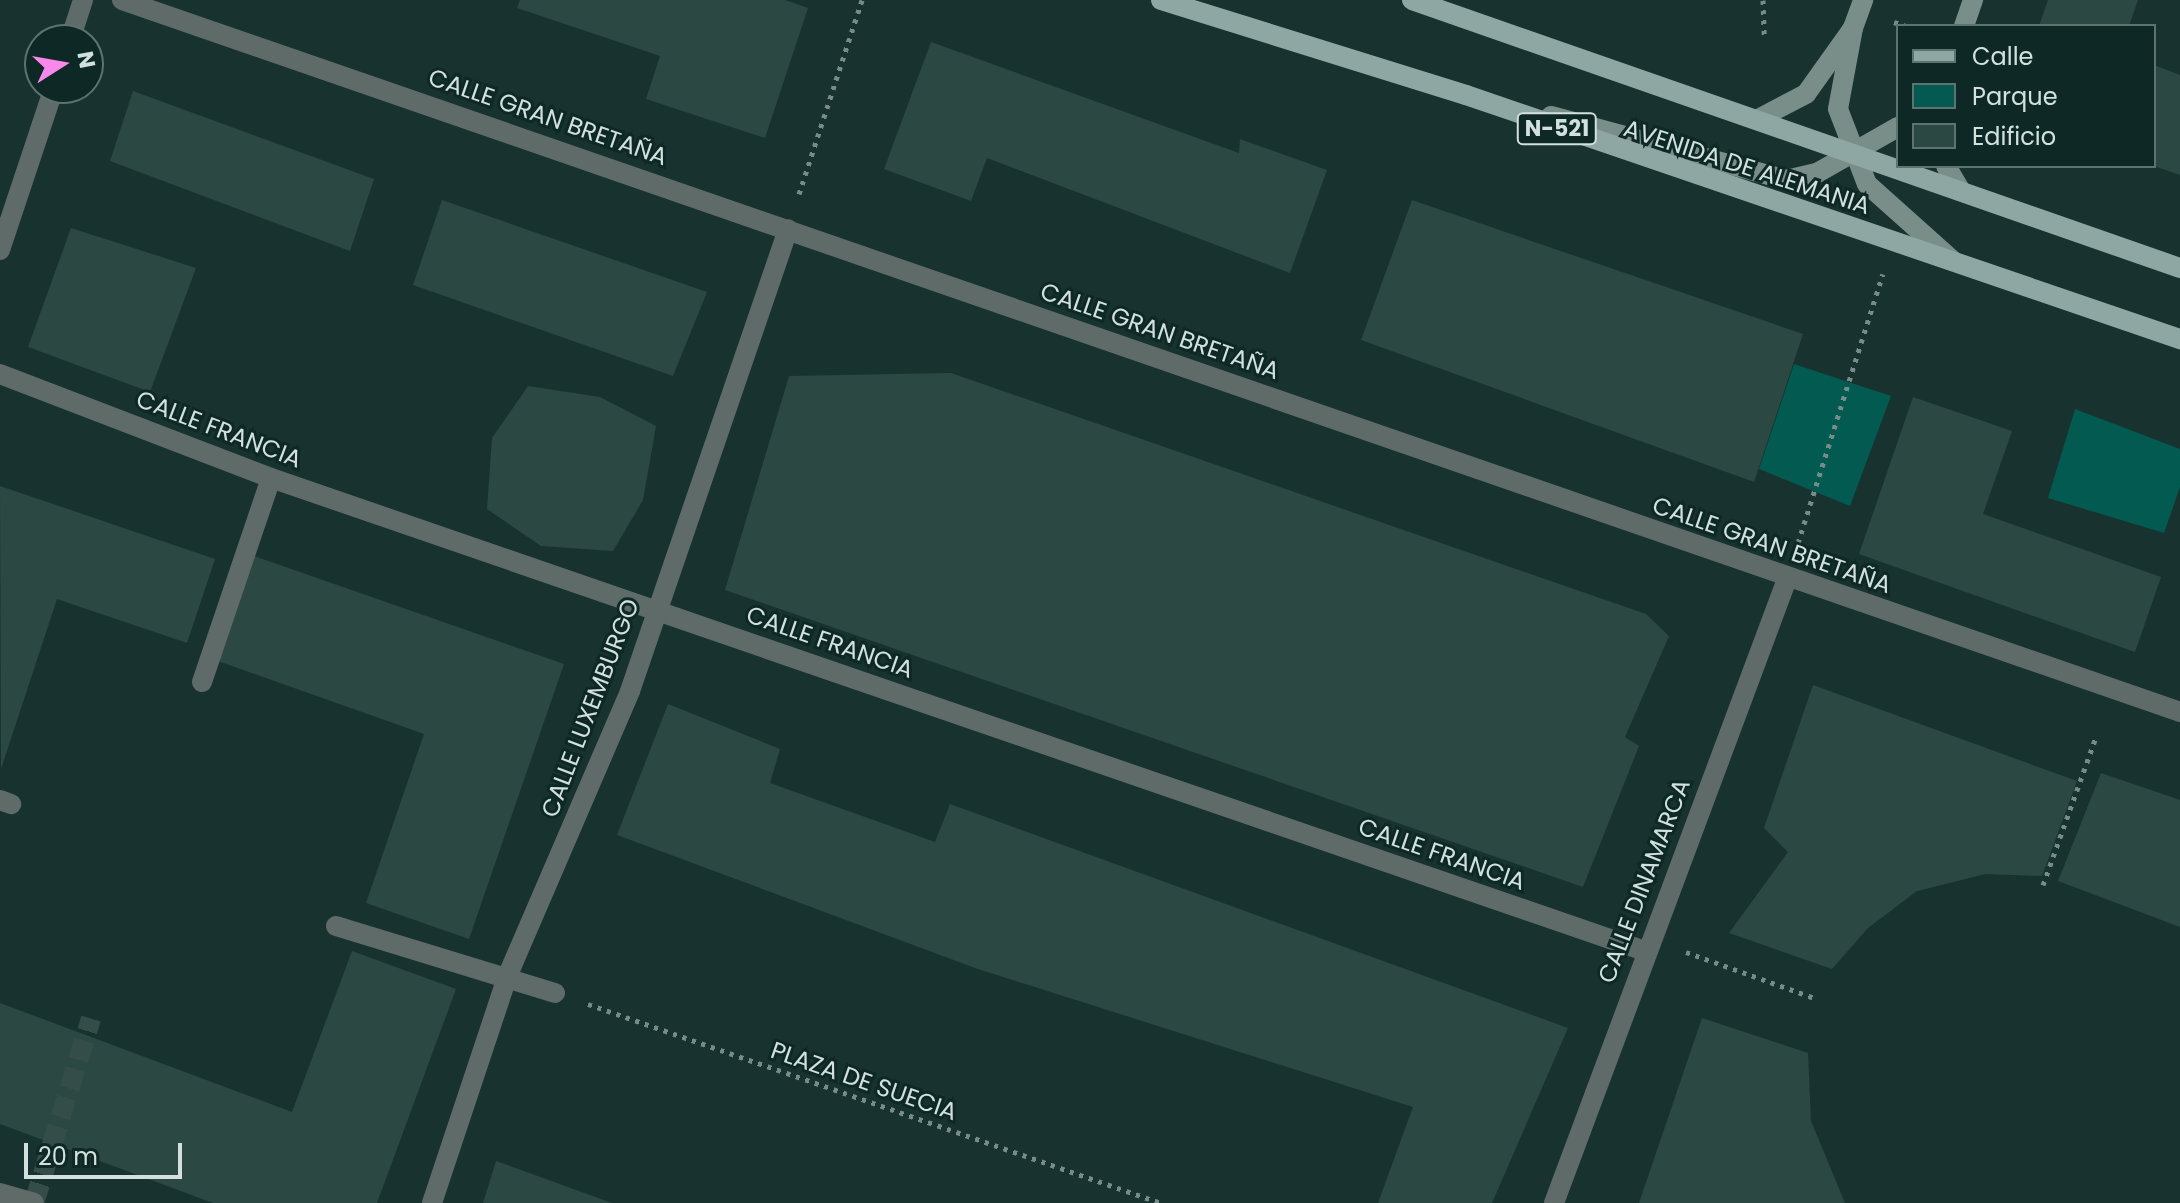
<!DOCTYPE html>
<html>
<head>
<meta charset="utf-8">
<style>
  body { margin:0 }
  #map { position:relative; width:2180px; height:1203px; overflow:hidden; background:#18332f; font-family:Poppins,sans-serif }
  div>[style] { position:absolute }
  .green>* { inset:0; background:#035a50 }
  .building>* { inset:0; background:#2c4843 }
  .pedestrian-tunnel>* { height:20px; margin-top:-10px; transform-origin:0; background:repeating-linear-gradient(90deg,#344d49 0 20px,transparent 0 30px) }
  .path>* { height:5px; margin-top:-2.5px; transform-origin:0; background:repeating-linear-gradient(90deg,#778c89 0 4px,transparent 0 10px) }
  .pedestrian>* { height:20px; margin:-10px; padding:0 10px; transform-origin:10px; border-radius:10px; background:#5e6b68 }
  .minor>* { height:20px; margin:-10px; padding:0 10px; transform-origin:10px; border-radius:10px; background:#5e6b68 }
  .secondary>* { height:20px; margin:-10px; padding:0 10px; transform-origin:10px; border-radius:10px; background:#798d89 }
  .primary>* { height:20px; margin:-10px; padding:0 10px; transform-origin:10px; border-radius:10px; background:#8ea7a2 }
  span { translate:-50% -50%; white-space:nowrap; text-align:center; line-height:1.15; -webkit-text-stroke:6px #0e2925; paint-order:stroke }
  .shield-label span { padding:2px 6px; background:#0e2925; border:2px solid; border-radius:6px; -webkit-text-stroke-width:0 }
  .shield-label { font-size:22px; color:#d2e1de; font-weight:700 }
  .street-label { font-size:24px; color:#d2e1de }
  .legend { position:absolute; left:1896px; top:24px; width:260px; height:144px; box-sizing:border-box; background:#0e2925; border:2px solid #5c736f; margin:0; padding:10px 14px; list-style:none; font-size:24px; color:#d2e1de }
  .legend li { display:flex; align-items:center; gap:16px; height:40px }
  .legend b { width:40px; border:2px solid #5c736f }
  .north { position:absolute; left:24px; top:24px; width:80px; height:80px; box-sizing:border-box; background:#0e2925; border:2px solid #5c736f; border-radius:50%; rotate:79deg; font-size:22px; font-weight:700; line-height:32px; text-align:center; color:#d2e1de }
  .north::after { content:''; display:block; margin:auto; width:28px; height:36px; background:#f888ea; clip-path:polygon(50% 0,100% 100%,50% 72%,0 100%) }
  .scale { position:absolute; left:24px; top:1143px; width:158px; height:36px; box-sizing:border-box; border:4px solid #d2e1de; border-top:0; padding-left:10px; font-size:24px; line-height:28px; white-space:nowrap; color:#d2e1de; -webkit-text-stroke:6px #0e2925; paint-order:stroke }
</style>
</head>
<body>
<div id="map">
  <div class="green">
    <div style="clip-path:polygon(1794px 364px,1891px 396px,1850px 506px,1759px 469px)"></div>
    <div style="clip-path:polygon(2075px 409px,2180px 449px,2180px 487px,2164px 533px,2048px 498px)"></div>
  </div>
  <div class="building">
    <div style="clip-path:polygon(520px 0,785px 0,808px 8px,765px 138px,646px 99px,660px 56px,517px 8px)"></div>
    <div style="clip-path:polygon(2048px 0,2138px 0,2129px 26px,2039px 26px)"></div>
    <div style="clip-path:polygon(931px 42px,1239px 153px,1240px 139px,1327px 170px,1290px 273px,987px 158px,971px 201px,884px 169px)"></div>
    <div style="clip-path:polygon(2154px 65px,2180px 75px,2180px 175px,2154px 166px)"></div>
    <div style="clip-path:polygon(133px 91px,374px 179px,350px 251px,110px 161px)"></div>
    <div style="clip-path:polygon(442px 200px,707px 292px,673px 376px,413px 285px)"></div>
    <div style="clip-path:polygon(1412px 200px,1803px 334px,1754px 482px,1361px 340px)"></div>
    <div style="clip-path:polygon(71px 228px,196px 268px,150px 392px,28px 347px)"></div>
    <div style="clip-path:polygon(951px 373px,1646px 614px,1669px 636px,1625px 737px,1639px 746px,1583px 887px,725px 590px,789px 376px)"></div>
    <div style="clip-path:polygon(528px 386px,600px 397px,656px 426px,643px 500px,613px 551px,541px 546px,487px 509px,492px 438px)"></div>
    <div style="clip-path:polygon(1913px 397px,2012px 431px,1983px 514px,2161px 577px,2135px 652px,1859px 554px)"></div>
    <div style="clip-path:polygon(0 486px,215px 559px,187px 643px,57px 599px,1px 769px)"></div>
    <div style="clip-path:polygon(251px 555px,564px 664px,469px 939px,366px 903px,424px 734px,215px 660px)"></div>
    <div style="clip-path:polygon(1813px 685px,2077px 781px,2042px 876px,1985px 874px,1917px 891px,1868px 928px,1832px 969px,1729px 933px,1788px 852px,1764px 828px)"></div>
    <div style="clip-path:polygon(668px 704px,780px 749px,770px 783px,935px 842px,950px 804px,1568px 1028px,1492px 1203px,1378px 1203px,1413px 1107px,975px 968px,617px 835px)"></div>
    <div style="clip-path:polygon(2101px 773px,2180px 800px,2180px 927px,2058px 881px)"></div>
    <div style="clip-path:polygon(352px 951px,456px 989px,377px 1203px,213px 1203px,0 1124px,0 1003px,292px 1112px)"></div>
    <div style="clip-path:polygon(1702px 1018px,1808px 1053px,1811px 1121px,1845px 1203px,1639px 1203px)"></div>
    <div style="clip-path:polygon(496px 1161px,612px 1203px,483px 1203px)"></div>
  </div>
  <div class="pedestrian-tunnel">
    <div style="left:34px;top:1203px;width:193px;rotate:-72.8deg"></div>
  </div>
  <div class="path">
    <div style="left:1763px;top:0;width:37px;rotate:88deg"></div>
    <div style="left:1894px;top:22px;width:13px;rotate:18deg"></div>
    <div style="left:799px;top:194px;width:204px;rotate:-72deg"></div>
    <div style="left:1798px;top:543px;width:282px;rotate:-72.5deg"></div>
    <div style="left:2043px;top:885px;width:157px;rotate:-70.3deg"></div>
    <div style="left:1686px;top:952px;width:139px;rotate:19.7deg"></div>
    <div style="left:588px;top:1004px;width:607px;rotate:19.15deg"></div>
  </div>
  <div class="pedestrian">
    <div style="left:202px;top:682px;width:215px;rotate:-71.3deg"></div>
    <div style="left:0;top:800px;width:12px;rotate:20deg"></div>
    <div style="left:336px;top:926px;width:229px;rotate:17deg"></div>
  </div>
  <div class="minor">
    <div style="left:122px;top:0;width:2178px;rotate:19.08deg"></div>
    <div style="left:70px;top:40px;width:42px;rotate:-72deg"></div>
    <div style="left:0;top:250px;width:171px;rotate:-71.6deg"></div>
    <div style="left:0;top:374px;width:290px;rotate:21deg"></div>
    <div style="left:271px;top:478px;width:1453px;rotate:19deg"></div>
    <div style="left:0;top:1193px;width:35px;rotate:16deg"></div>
    <div style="left:432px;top:1203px;width:238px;rotate:-71.6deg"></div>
    <div style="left:507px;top:977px;width:311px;rotate:-66.7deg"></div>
    <div style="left:630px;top:691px;width:488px;rotate:-71.1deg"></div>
    <div style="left:1554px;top:1203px;width:666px;rotate:-69.52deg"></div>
  </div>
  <div class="secondary">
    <div style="left:1964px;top:26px;width:28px;rotate:-71deg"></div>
    <div style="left:1853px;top:28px;width:82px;rotate:100.5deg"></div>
    <div style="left:1838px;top:109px;width:80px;rotate:68.9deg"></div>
    <div style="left:1867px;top:184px;width:114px;rotate:41.8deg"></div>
    <div style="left:1551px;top:116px;width:244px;rotate:15.2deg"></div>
    <div style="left:1786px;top:180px;width:32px;rotate:-13deg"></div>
    <div style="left:1817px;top:173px;width:93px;rotate:-29.6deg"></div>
    <div style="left:1760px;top:118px;width:52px;rotate:-27.6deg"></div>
    <div style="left:1806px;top:94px;width:81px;rotate:-54.5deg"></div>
    <div style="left:1853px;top:28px;width:30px;rotate:-70deg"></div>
    <div style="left:1946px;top:166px;width:26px;rotate:59deg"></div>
  </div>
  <div class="primary">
    <div style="left:1161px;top:0;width:319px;rotate:17.3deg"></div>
    <div style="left:1466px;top:95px;width:755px;rotate:18.87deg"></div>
    <div style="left:1412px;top:0;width:813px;rotate:19.24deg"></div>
  </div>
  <div class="shield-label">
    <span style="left:1557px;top:129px">N-521</span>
  </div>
  <div class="street-label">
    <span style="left:548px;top:117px;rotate:19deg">CALLE GRAN BRETAÑA</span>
    <span style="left:1747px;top:167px;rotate:18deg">AVENIDA DE ALEMANIA</span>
    <span style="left:1160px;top:331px;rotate:19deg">CALLE GRAN BRETAÑA</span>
    <span style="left:219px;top:429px;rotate:21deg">CALLE FRANCIA</span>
    <span style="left:1772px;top:545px;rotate:19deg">CALLE GRAN BRETAÑA</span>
    <span style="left:830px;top:642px;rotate:19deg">CALLE FRANCIA</span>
    <span style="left:590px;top:708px;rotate:-69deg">CALLE LUXEMBURGO</span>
    <span style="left:1442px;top:854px;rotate:19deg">CALLE FRANCIA</span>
    <span style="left:1644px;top:881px;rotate:-69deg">CALLE DINAMARCA</span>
    <span style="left:864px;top:1081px;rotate:19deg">PLAZA DE SUECIA</span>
  </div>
  <ul class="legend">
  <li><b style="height:10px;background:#8ea7a2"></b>Calle</li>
  <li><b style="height:22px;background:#035a50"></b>Parque</li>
  <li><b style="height:22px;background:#2c4843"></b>Edificio</li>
  </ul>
  <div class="north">N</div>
  <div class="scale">20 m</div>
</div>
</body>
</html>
